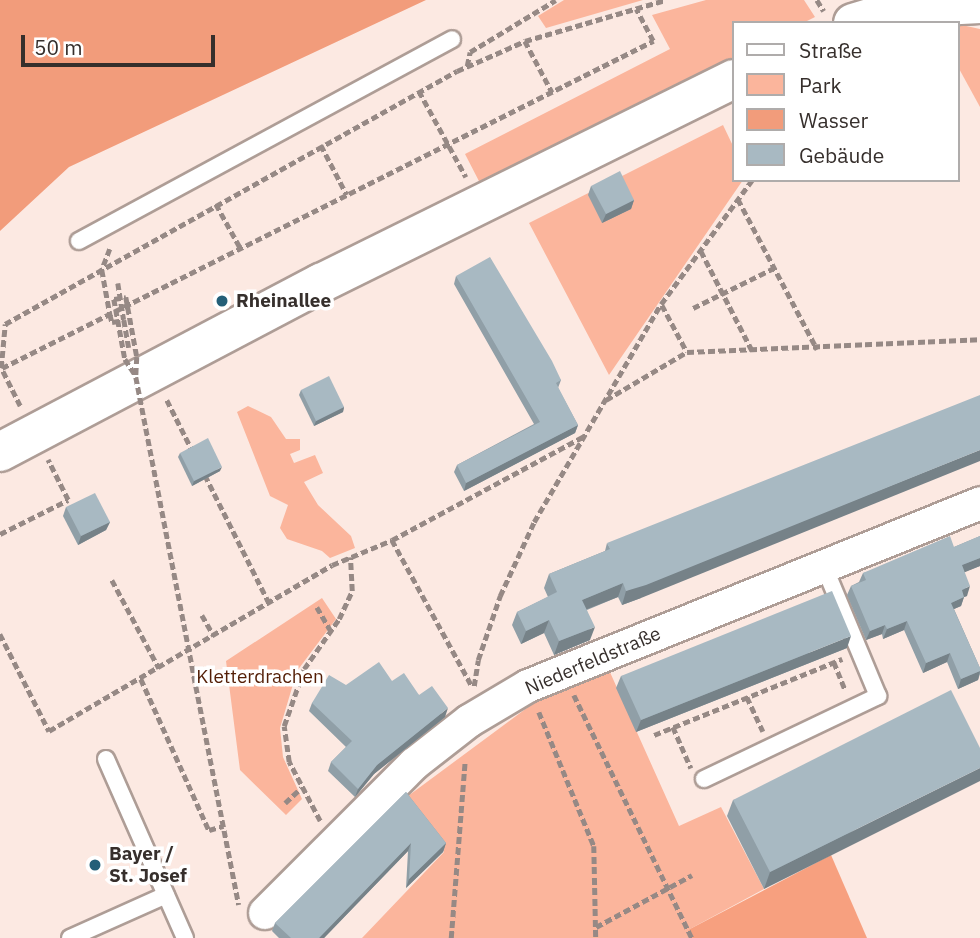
<!DOCTYPE html>
<html>
<head>
<meta charset="utf-8">
<style>
  body { margin:0 }
  #map { position:relative; width:980px; height:938px; overflow:hidden; background:#fce9e2; font-family:"IBM Plex Sans",sans-serif }
  div>[style] { position:absolute }
  .green>* { inset:0; background:#fbb59c }
  .forest>* { inset:0; background:#f7a07f }
  .water>* { inset:0; background:#f29c7b }
  .path>* { height:4.5px; margin-top:-2.25px; transform-origin:0; background:repeating-linear-gradient(90deg,#968985 0 7px,transparent 0 10.5px) }
  .roads { filter:drop-shadow(2px 0 #ae9d96) drop-shadow(-2px 0 #ae9d96) drop-shadow(0 2px #ae9d96) drop-shadow(0 -2px #ae9d96) }
  .service>* { height:16px; margin:-8px; padding:0 8px; transform-origin:8px; border-radius:8px; background:#fff }
  .minor>* { height:32px; margin:-16px; padding:0 16px; transform-origin:16px; border-radius:16px; background:#fff }
  .secondary>* { height:38px; margin:-19px; padding:0 19px; transform-origin:19px; border-radius:19px; background:#fff }
  .path-bridge>* { height:4.5px; margin-top:-2.25px; transform-origin:0; background:repeating-linear-gradient(90deg,#968985 0 7px,transparent 0 10.5px) }
  .wall>* { inset:0; background:#909fa7 }
  .shaded-wall>* { inset:0; background:#768288 }
  .building>* { inset:0; background:#a8b9c2 }
  .dots>* { width:19px; height:19px; translate:-50% -50%; box-sizing:border-box; border:4px solid #fff; border-radius:50% }
  span { translate:-50% -50%; white-space:nowrap; text-align:center; line-height:1.15; -webkit-text-stroke:7px #fff; paint-order:stroke }
  .poi-label { font-size:19px; color:#362f2c; font-weight:700 }
  .left { translate:0 -50%; text-align:left }
  .street-label { font-size:19px; color:#362f2c }
  .park-label { font-size:19px; color:#531e06 }
  .legend { position:absolute; left:732px; top:21px; width:228px; height:161px; box-sizing:border-box; background:#fff; border:2px solid #afacab; margin:0; padding:9px 12px; list-style:none; font-size:21px; color:#362f2c }
  .legend li { display:flex; align-items:center; gap:14px; height:35px }
  .legend b { width:35px; border:2px solid #afacab }
  .scale { position:absolute; left:21px; top:35px; width:194px; height:32px; box-sizing:border-box; border:4px solid #362f2c; border-top:0; padding-left:9px; font-size:21px; line-height:24px; white-space:nowrap; color:#362f2c; -webkit-text-stroke:5px #fff; paint-order:stroke }
</style>
</head>
<body>
<div id="map">
  <div class="green">
    <div style="clip-path:polygon(564px 0,643px 0,546px 28px,538px 16px)"></div>
    <div style="clip-path:polygon(706px 0,804px 0,815px 17px,803px 23px,733px 23px,733px 58px,482px 187px,465px 154px,670px 49px,652px 15px)"></div>
    <div style="clip-path:polygon(957px 24px,980px 29px,980px 107px,957px 65px)"></div>
    <div style="clip-path:polygon(723px 125px,733px 146px,733px 180px,743px 180px,609px 375px,529px 223px)"></div>
    <div style="clip-path:polygon(248px 406px,271px 417px,286px 439px,300px 439px,300px 450px,290px 454px,294px 463px,315px 455px,323px 473px,304px 482px,318px 505px,351px 536px,355px 548px,330px 558px,322px 551px,287px 539px,280px 528px,288px 505px,270px 496px,237px 412px)"></div>
    <div style="clip-path:polygon(322px 598px,336px 619px,297px 671px,280px 728px,283px 757px,302px 799px,286px 815px,240px 770px,226px 661px)"></div>
    <div style="clip-path:polygon(609px 670px,679px 826px,721px 807px,764px 889px,688px 930px,692px 938px,362px 938px,444px 852px,404px 799px,539px 699px)"></div>
  </div>
  <div class="forest">
    <div style="clip-path:polygon(831px 855px,867px 938px,692px 938px,688px 930px)"></div>
  </div>
  <div class="water">
    <div style="clip-path:polygon(0 0,426px 0,69px 167px,0 231px)"></div>
  </div>
  <div class="path">
    <div style="left:817px;top:0;width:13px;rotate:58deg"></div>
    <div style="left:525px;top:41px;width:58px;rotate:62.1deg"></div>
    <div style="left:467px;top:66px;width:14px;rotate:-78deg"></div>
    <div style="left:470px;top:52px;width:100px;rotate:-31.2deg"></div>
    <div style="left:419px;top:91px;width:98px;rotate:61.3deg"></div>
    <div style="left:321px;top:145px;width:56px;rotate:62.5deg"></div>
    <div style="left:738px;top:199px;width:170px;rotate:62.2deg"></div>
    <div style="left:216px;top:204px;width:51px;rotate:60.9deg"></div>
    <div style="left:110px;top:249px;width:22px;rotate:111deg"></div>
    <div style="left:102px;top:270px;width:45px;rotate:79.7deg"></div>
    <div style="left:110px;top:314px;width:8px;rotate:76deg"></div>
    <div style="left:112px;top:322px;width:12px;rotate:-9deg"></div>
    <div style="left:124px;top:320px;width:28px;rotate:80deg"></div>
    <div style="left:701px;top:251px;width:114px;rotate:62.8deg"></div>
    <div style="left:118px;top:283px;width:37px;rotate:81deg"></div>
    <div style="left:114px;top:299px;width:12px;rotate:-9deg"></div>
    <div style="left:662px;top:305px;width:53px;rotate:62deg"></div>
    <div style="left:693px;top:308px;width:90px;rotate:-26.3deg"></div>
    <div style="left:2px;top:368px;width:729px;rotate:-26.67deg"></div>
    <div style="left:653px;top:41px;width:36px;rotate:-118deg"></div>
    <div style="left:167px;top:400px;width:58px;rotate:63.4deg"></div>
    <div style="left:606px;top:400px;width:94px;rotate:-30.7deg"></div>
    <div style="left:687px;top:352px;width:293px;rotate:-2.5deg"></div>
    <div style="left:20px;top:406px;width:42px;rotate:-116.6deg"></div>
    <div style="left:1px;top:368px;width:44px;rotate:-84.8deg"></div>
    <div style="left:5px;top:324px;width:518px;rotate:-29.24deg"></div>
    <div style="left:457px;top:71px;width:74px;rotate:-23.8deg"></div>
    <div style="left:525px;top:41px;width:146px;rotate:-16.3deg"></div>
    <div style="left:205px;top:475px;width:143px;rotate:63.4deg"></div>
    <div style="left:0;top:534px;width:76px;rotate:-26.6deg"></div>
    <div style="left:68px;top:500px;width:45px;rotate:-116.6deg"></div>
    <div style="left:392px;top:540px;width:166px;rotate:61.3deg"></div>
    <div style="left:112px;top:580px;width:100px;rotate:61.9deg"></div>
    <div style="left:317px;top:607px;width:28px;rotate:60deg"></div>
    <div style="left:202px;top:615px;width:24px;rotate:60deg"></div>
    <div style="left:0;top:634px;width:109px;rotate:63.2deg"></div>
    <div style="left:49px;top:731px;width:328px;rotate:-30.4deg"></div>
    <div style="left:332px;top:565px;width:65px;rotate:-22.6deg"></div>
    <div style="left:392px;top:540px;width:218px;rotate:-28.4deg"></div>
    <div style="left:834px;top:662px;width:31px;rotate:68deg"></div>
    <div style="left:194px;top:676px;width:233px;rotate:78.9deg"></div>
    <div style="left:141px;top:679px;width:166px;rotate:65.8deg"></div>
    <div style="left:209px;top:830px;width:15px;rotate:-16deg"></div>
    <div style="left:474px;top:686px;width:26px;rotate:-81deg"></div>
    <div style="left:478px;top:660px;width:68px;rotate:-71deg"></div>
    <div style="left:500px;top:596px;width:81px;rotate:-65.3deg"></div>
    <div style="left:534px;top:522px;width:252px;rotate:-59.8deg"></div>
    <div style="left:661px;top:304px;width:154px;rotate:-53.7deg"></div>
    <div style="left:574px;top:695px;width:270px;rotate:64.1deg"></div>
    <div style="left:747px;top:697px;width:38px;rotate:65deg"></div>
    <div style="left:539px;top:712px;width:145px;rotate:67.7deg"></div>
    <div style="left:594px;top:846px;width:92px;rotate:88.8deg"></div>
    <div style="left:673px;top:727px;width:45px;rotate:66.3deg"></div>
    <div style="left:654px;top:735px;width:203px;rotate:-22deg"></div>
    <div style="left:285px;top:803px;width:22px;rotate:-43deg"></div>
    <div style="left:320px;top:821px;width:67px;rotate:-117.7deg"></div>
    <div style="left:289px;top:762px;width:36px;rotate:-98deg"></div>
    <div style="left:284px;top:726px;width:60px;rotate:-70.7deg"></div>
    <div style="left:304px;top:669px;width:61px;rotate:-55deg"></div>
    <div style="left:339px;top:619px;width:31px;rotate:-65deg"></div>
    <div style="left:352px;top:591px;width:34px;rotate:-93deg"></div>
    <div style="left:596px;top:927px;width:109px;rotate:-28.4deg"></div>
    <div style="left:451px;top:938px;width:178px;rotate:-85.5deg"></div>
  </div>
  <div class="roads">
    <div class="service">
      <div style="left:79px;top:241px;width:424px;rotate:-28.4deg"></div>
      <div style="left:106px;top:759px;width:196px;rotate:66.2deg"></div>
      <div style="left:704px;top:779px;width:193px;rotate:-25.5deg"></div>
      <div style="left:878px;top:696px;width:141px;rotate:-112.6deg"></div>
      <div style="left:70px;top:938px;width:105px;rotate:-24.1deg"></div>
    </div>
    <div class="minor">
      <div style="left:265px;top:913px;width:211px;rotate:-45deg"></div>
      <div style="left:414px;top:764px;width:70px;rotate:-38deg"></div>
      <div style="left:469px;top:721px;width:69px;rotate:-30.7deg"></div>
      <div style="left:528px;top:686px;width:488px;rotate:-22deg"></div>
    </div>
    <div class="secondary">
      <div style="left:853px;top:23px;width:52px;rotate:-16.7deg"></div>
      <div style="left:903px;top:8px;width:77px;rotate:-3deg"></div>
      <div style="left:0;top:452px;width:363px;rotate:-27.8deg"></div>
      <div style="left:321px;top:283px;width:460px;rotate:-26.3deg"></div>
    </div>
  </div>
  <div class="path-bridge">
    <div style="left:126px;top:297px;width:61px;rotate:79.6deg"></div>
    <div style="left:137px;top:357px;width:20px;rotate:93deg"></div>
    <div style="left:136px;top:377px;width:305px;rotate:79deg"></div>
    <div style="left:114px;top:299px;width:61px;rotate:79.6deg"></div>
    <div style="left:125px;top:359px;width:20px;rotate:57deg"></div>
  </div>
  <div class="wall">
    <div style="clip-path:polygon(591px 186px,634px 200px,631px 209px,602px 223px,588px 195px)"></div>
    <div style="clip-path:polygon(456px 276px,561px 380px,558px 388px,578px 425px,575px 433px,464px 491px,454px 472px,457px 465px,534px 424px,454px 284px)"></div>
    <div style="clip-path:polygon(301px 390px,344px 407px,343px 412px,314px 426px,299px 395px)"></div>
    <div style="clip-path:polygon(180px 453px,220px 471px,192px 486px,178px 457px)"></div>
    <div style="clip-path:polygon(66px 507px,110px 522px,106px 530px,78px 545px,63px 516px)"></div>
    <div style="clip-path:polygon(980px 536px,980px 566px,964px 572px,967px 596px,964px 597px,961px 606px,954px 609px,980px 668px,980px 674px,978px 680px,958px 689px,947px 662px,923px 673px,904px 630px,883px 639px,882px 634px,866px 640px,847px 595px,851px 586px,859px 582px,863px 573px,954px 547px)"></div>
    <div style="clip-path:polygon(607px 543px,641px 598px,622px 605px,618px 597px,587px 610px,590px 640px,554px 655px,544px 633px,521px 644px,512px 625px,517px 612px,548px 597px,544px 588px,549px 574px,605px 551px)"></div>
    <div style="clip-path:polygon(847px 648px,636px 732px,616px 688px,621px 676px)"></div>
    <div style="clip-path:polygon(392px 681px,419px 695px,445px 717px,374px 774px,355px 797px,328px 771px,331px 762px,346px 747px,309px 711px,312px 703px,346px 685px)"></div>
    <div style="clip-path:polygon(980px 748px,764px 889px,727px 816px,733px 800px)"></div>
    <div style="clip-path:polygon(406px 792px,446px 843px,443px 852px,406px 888px,408px 851px,324px 938px,279px 938px,272px 931px,275px 923px)"></div>
  </div>
  <div class="shaded-wall">
    <div style="clip-path:polygon(634px 200px,631px 209px,602px 223px,606px 214px)"></div>
    <div style="clip-path:polygon(344px 407px,343px 412px,314px 426px,316px 421px)"></div>
    <div style="clip-path:polygon(578px 425px,575px 433px,464px 491px,466px 483px)"></div>
    <div style="clip-path:polygon(980px 450px,980px 461px,641px 598px,622px 605px,626px 591px)"></div>
    <div style="clip-path:polygon(222px 467px,220px 471px,192px 486px,194px 481px)"></div>
    <div style="clip-path:polygon(110px 522px,106px 530px,78px 545px,81px 536px)"></div>
    <div style="clip-path:polygon(980px 558px,980px 566px,958px 575px,962px 565px)"></div>
    <div style="clip-path:polygon(623px 583px,618px 597px,577px 613px,582px 600px)"></div>
    <div style="clip-path:polygon(970px 586px,967px 596px,958px 599px,962px 590px)"></div>
    <div style="clip-path:polygon(964px 597px,961px 606px,947px 612px,951px 603px)"></div>
    <div style="clip-path:polygon(549px 620px,544px 633px,521px 644px,526px 631px)"></div>
    <div style="clip-path:polygon(907px 621px,904px 630px,883px 639px,887px 629px)"></div>
    <div style="clip-path:polygon(885px 625px,882px 634px,866px 640px,870px 631px)"></div>
    <div style="clip-path:polygon(595px 627px,590px 640px,554px 655px,559px 641px)"></div>
    <div style="clip-path:polygon(851px 636px,847px 648px,636px 732px,641px 720px)"></div>
    <div style="clip-path:polygon(950px 653px,947px 662px,923px 673px,926px 663px)"></div>
    <div style="clip-path:polygon(980px 671px,978px 680px,958px 689px,961px 679px)"></div>
    <div style="clip-path:polygon(448px 708px,445px 717px,374px 774px,355px 797px,358px 789px,377px 765px)"></div>
    <div style="clip-path:polygon(980px 768px,980px 781px,764px 889px,770px 872px)"></div>
    <div style="clip-path:polygon(411px 843px,408px 851px,324px 938px,319px 938px)"></div>
    <div style="clip-path:polygon(446px 843px,443px 852px,406px 888px,409px 879px)"></div>
  </div>
  <div class="building">
    <div style="clip-path:polygon(620px 171px,634px 200px,606px 214px,591px 186px)"></div>
    <div style="clip-path:polygon(490px 257px,552px 361px,561px 380px,556px 383px,578px 425px,466px 483px,457px 465px,540px 422px,456px 276px)"></div>
    <div style="clip-path:polygon(329px 376px,344px 407px,316px 421px,301px 390px)"></div>
    <div style="clip-path:polygon(980px 395px,980px 450px,646px 585px,626px 591px,623px 583px,582px 600px,595px 627px,559px 641px,549px 620px,526px 631px,517px 612px,557px 592px,549px 574px,610px 549px,607px 543px)"></div>
    <div style="clip-path:polygon(208px 438px,222px 467px,194px 481px,180px 453px)"></div>
    <div style="clip-path:polygon(95px 493px,110px 522px,81px 536px,66px 507px)"></div>
    <div style="clip-path:polygon(950px 536px,954px 547px,980px 536px,980px 558px,962px 565px,970px 586px,962px 590px,964px 597px,951px 603px,980px 668px,980px 671px,961px 679px,950px 653px,926px 663px,907px 621px,887px 629px,885px 625px,870px 631px,851px 586px,866px 580px,863px 573px)"></div>
    <div style="clip-path:polygon(832px 591px,851px 636px,641px 720px,621px 676px)"></div>
    <div style="clip-path:polygon(379px 662px,392px 681px,404px 673px,419px 695px,432px 686px,448px 708px,377px 765px,358px 789px,331px 762px,352px 741px,312px 703px,329px 675px,346px 685px)"></div>
    <div style="clip-path:polygon(951px 690px,980px 748px,980px 768px,770px 872px,733px 800px)"></div>
    <div style="clip-path:polygon(406px 792px,446px 843px,409px 879px,411px 843px,319px 938px,291px 938px,275px 923px)"></div>
  </div>
  <div class="dots">
    <div style="left:222px;top:301px;background:#245f78"></div>
    <div style="left:95px;top:865px;background:#245f78"></div>
  </div>
  <div class="poi-label">
    <span class="left" style="left:236px;top:301px">Rheinallee</span>
    <span class="left" style="left:109px;top:865px">Bayer /<br>St. Josef</span>
  </div>
  <div class="street-label">
    <span style="left:593px;top:661px;rotate:-23deg">Niederfeldstraße</span>
  </div>
  <div class="park-label">
    <span style="left:260px;top:677px">Kletterdrachen</span>
  </div>
  <ul class="legend">
  <li><b style="height:9px;background:#fff"></b>Straße</li>
  <li><b style="height:19px;background:#fbb59c"></b>Park</li>
  <li><b style="height:19px;background:#f29c7b"></b>Wasser</li>
  <li><b style="height:19px;background:#a8b9c2"></b>Gebäude</li>
  </ul>
  <div class="scale">50 m</div>
</div>
</body>
</html>
